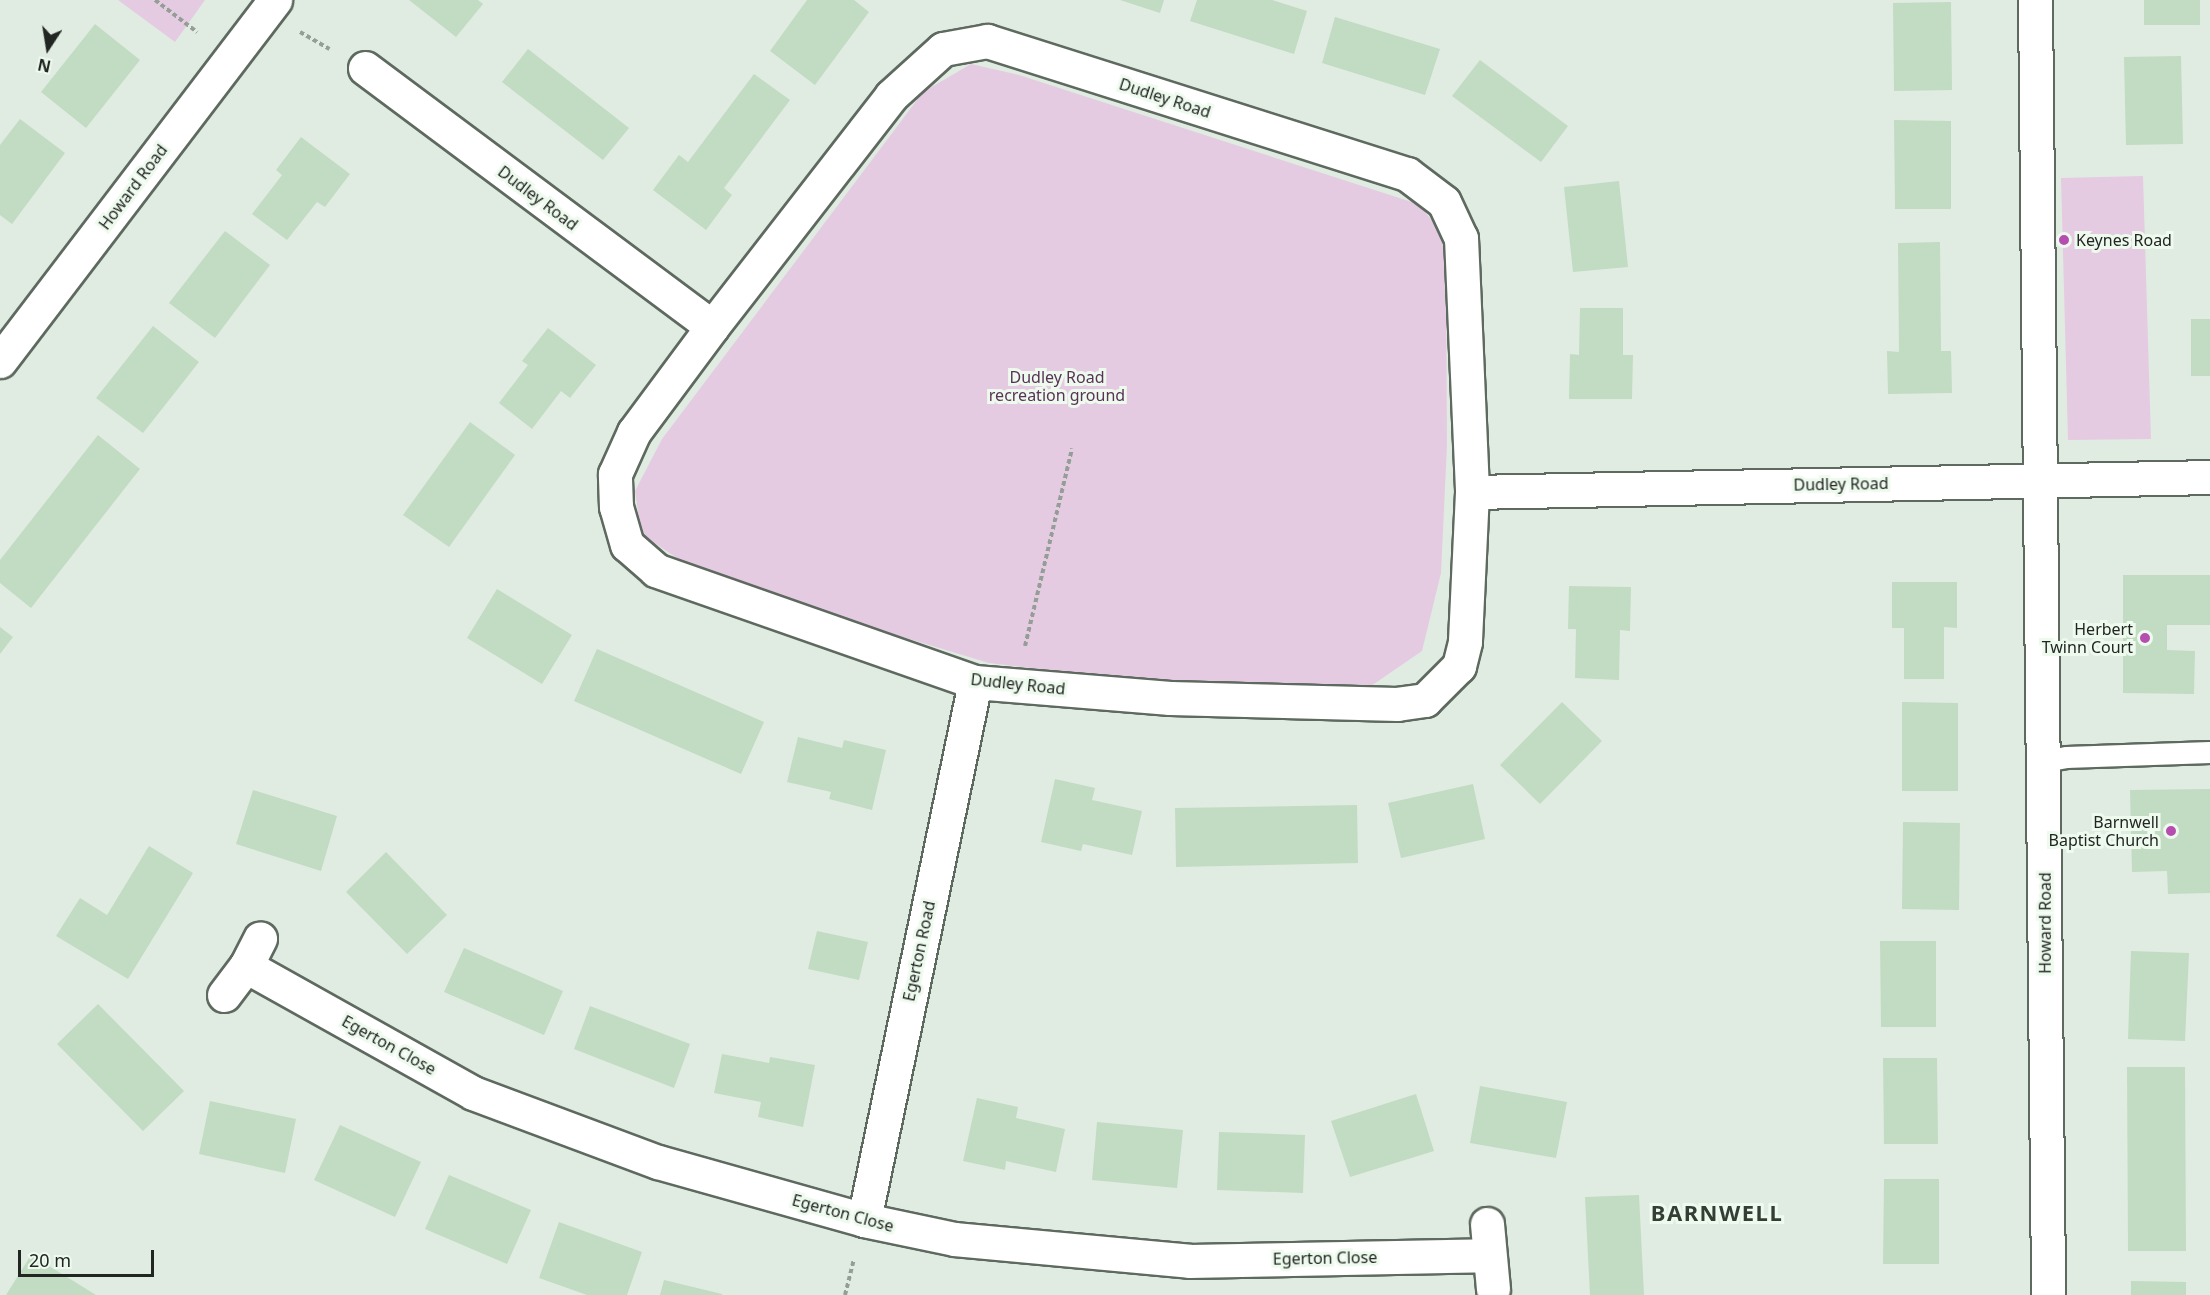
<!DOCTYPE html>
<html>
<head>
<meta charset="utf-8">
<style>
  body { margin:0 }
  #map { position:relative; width:2210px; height:1295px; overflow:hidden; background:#e0ece1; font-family:"Noto Sans",sans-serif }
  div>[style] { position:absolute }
  .green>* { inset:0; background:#e4cbe2 }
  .building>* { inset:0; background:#c1dcc2 }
  .path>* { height:4px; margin-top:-2px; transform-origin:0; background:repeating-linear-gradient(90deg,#959e96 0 4.5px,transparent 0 7.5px) }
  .roads { filter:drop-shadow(2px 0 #5e695f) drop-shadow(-2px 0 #5e695f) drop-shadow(0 2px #5e695f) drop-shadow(0 -2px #5e695f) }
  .lane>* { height:21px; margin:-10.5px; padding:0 10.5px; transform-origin:10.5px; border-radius:10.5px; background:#fff }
  .street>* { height:33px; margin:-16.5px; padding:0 16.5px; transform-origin:16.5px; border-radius:16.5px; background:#fff }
  .dots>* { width:16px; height:16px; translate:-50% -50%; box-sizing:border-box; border:3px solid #eefaee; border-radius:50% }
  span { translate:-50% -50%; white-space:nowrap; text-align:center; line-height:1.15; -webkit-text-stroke:6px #eefaee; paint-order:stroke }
  .street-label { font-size:16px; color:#222622 }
  .poi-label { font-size:16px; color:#222622 }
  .left { translate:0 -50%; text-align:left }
  .right { translate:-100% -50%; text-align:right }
  .park-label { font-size:16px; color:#583356 }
  .district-label { font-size:22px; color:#353e35; font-weight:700; letter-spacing:1.5px }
  .north { position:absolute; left:18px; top:18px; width:60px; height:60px; -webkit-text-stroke:4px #eefaee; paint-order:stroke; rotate:192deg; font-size:16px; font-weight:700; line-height:24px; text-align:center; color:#222622 }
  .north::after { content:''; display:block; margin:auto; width:21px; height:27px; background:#222622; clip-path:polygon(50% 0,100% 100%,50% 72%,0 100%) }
  .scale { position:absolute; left:18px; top:1250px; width:136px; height:27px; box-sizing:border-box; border:3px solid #222622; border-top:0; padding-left:8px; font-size:18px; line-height:21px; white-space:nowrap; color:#222622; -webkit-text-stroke:4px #eefaee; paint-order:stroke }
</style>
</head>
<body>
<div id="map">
  <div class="green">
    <div style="clip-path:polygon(118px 0,205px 0,175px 42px)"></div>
    <div style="clip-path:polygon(971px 64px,1019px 75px,1418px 204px,1441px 231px,1446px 272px,1447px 445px,1441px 573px,1422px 651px,1371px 686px,1184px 687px,989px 663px,707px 578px,641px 534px,635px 491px,662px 439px,923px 92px)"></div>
    <div style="clip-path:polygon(2143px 176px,2151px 439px,2068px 440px,2061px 178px)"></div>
  </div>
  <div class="building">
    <div style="clip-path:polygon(409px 0,478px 0,483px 4px,456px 37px)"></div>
    <div style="clip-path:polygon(807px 0,854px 0,869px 12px,815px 85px,770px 51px)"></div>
    <div style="clip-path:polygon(1120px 0,1164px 0,1160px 13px)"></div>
    <div style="clip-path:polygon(1197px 0,1272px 0,1307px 11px,1294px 54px,1190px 21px)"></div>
    <div style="clip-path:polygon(2144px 0,2200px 0,2200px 25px,2144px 25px)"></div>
    <div style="clip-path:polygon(1951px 2px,1952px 90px,1894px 91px,1893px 3px)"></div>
    <div style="clip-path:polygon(1335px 17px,1440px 49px,1425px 95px,1322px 63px)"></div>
    <div style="clip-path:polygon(95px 24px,140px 60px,86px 128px,41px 92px)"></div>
    <div style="clip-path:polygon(528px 49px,629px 128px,603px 160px,502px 82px)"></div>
    <div style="clip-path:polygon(2181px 56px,2183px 144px,2126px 145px,2124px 57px)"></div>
    <div style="clip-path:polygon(1480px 60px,1568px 126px,1541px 162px,1452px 96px)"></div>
    <div style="clip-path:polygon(754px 74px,790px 100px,724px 188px,732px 195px,706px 230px,653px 190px,679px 155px,688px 162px)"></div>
    <div style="clip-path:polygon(20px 119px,65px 153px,12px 224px,0 215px,0 145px)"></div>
    <div style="clip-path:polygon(1894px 120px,1951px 121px,1951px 209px,1895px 209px)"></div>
    <div style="clip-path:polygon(301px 137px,350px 174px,325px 207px,317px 202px,287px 240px,252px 214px,282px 175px,276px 170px)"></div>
    <div style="clip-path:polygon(1619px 181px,1628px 267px,1573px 272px,1564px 187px)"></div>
    <div style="clip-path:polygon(225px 231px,270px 265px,215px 338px,169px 303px)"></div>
    <div style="clip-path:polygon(1940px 242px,1941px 351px,1951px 351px,1952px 393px,1888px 394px,1887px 351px,1899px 352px,1898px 243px)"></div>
    <div style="clip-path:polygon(1580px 308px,1623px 308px,1623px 355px,1633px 355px,1632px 399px,1569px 399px,1570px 354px,1579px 355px)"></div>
    <div style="clip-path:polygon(2191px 319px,2210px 319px,2210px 376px,2191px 376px)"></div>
    <div style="clip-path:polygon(153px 326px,199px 362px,143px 433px,96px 398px)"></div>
    <div style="clip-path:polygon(548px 328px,596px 365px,570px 398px,561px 391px,532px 429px,499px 403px,528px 365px,522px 361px)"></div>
    <div style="clip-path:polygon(470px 422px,515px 455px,449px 547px,403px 515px)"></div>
    <div style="clip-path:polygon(98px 435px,140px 469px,31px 608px,0 583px,0 560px)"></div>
    <div style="clip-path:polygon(2123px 575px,2210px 575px,2210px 625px,2167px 625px,2167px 650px,2195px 651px,2194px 694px,2123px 693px)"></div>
    <div style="clip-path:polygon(1892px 582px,1957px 582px,1957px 628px,1944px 627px,1944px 679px,1904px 679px,1904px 628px,1892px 628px)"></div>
    <div style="clip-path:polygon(1569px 586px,1631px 587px,1630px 631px,1620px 630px,1619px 680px,1575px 678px,1576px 629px,1568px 629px)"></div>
    <div style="clip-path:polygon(497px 589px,572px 635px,542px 684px,467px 638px)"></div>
    <div style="clip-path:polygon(0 627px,13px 637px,0 654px)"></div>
    <div style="clip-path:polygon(597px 649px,764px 722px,741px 774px,574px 701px)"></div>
    <div style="clip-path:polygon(1562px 702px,1602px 741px,1540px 804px,1500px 765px)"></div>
    <div style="clip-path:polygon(1902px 702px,1958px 703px,1958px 791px,1902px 791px)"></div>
    <div style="clip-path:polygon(798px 737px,842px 748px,844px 740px,886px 750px,872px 810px,829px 799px,831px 792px,787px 782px)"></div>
    <div style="clip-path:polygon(1055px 779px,1095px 788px,1092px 800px,1142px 811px,1132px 855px,1083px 844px,1081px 851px,1041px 842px)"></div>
    <div style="clip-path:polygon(1473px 784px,1485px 839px,1401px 858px,1388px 803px)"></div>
    <div style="clip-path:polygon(2210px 789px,2210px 893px,2168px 894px,2167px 871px,2132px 872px,2130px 790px)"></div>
    <div style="clip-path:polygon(253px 790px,337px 816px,321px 871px,236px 844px)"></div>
    <div style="clip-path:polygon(1357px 805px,1358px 863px,1176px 867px,1175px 808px)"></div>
    <div style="clip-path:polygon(1903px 822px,1960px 823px,1959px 910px,1902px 909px)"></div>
    <div style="clip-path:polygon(149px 846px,193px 873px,128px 979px,56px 936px,80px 898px,107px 915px)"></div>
    <div style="clip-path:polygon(386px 852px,447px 915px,407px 954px,346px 892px)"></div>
    <div style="clip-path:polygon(817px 931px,868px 942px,859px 980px,808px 969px)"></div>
    <div style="clip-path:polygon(1880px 941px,1936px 941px,1936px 1027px,1881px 1027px)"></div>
    <div style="clip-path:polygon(464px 948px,563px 991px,544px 1035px,444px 992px)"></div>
    <div style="clip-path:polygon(2131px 951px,2189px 953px,2185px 1041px,2128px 1039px)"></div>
    <div style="clip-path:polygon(98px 1004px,184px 1091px,143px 1131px,57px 1044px)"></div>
    <div style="clip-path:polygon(590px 1006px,690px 1044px,674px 1088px,574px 1049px)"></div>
    <div style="clip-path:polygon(722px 1054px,769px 1063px,770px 1057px,815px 1065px,803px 1127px,758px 1117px,761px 1102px,714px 1093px)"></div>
    <div style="clip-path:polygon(1883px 1058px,1937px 1058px,1938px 1144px,1884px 1144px)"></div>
    <div style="clip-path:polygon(2127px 1067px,2185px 1067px,2186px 1251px,2128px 1251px)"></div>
    <div style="clip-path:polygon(1480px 1086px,1567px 1102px,1556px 1158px,1470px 1143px)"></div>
    <div style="clip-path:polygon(1416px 1094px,1434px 1151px,1350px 1177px,1331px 1121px)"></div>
    <div style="clip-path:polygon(977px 1098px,1018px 1107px,1016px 1118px,1065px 1129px,1056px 1172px,1006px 1161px,1005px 1170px,963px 1161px)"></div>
    <div style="clip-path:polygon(210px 1101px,296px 1119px,285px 1173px,199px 1154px)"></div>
    <div style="clip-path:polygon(1097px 1122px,1183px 1130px,1177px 1188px,1092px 1180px)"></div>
    <div style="clip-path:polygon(340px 1125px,421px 1162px,395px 1217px,314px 1180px)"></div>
    <div style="clip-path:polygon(1219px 1132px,1305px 1135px,1303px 1193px,1217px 1190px)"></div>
    <div style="clip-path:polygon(449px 1175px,531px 1210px,507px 1264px,425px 1229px)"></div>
    <div style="clip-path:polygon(1884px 1179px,1939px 1179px,1939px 1264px,1883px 1264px)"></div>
    <div style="clip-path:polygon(1639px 1195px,1644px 1295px,1590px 1295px,1585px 1197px)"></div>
    <div style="clip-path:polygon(559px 1222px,642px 1252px,627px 1295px,587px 1295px,539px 1278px)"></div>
    <div style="clip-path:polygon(31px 1255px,67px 1277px,96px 1295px,6px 1295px)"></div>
    <div style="clip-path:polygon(664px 1280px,722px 1294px,722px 1295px,660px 1295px)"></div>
    <div style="clip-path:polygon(2131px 1281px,2186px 1282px,2186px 1295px,2131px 1295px)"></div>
  </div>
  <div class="path">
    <div style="left:155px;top:0;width:53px;rotate:37.3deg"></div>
    <div style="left:300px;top:32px;width:34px;rotate:30deg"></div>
    <div style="left:1025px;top:646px;width:203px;rotate:-76.6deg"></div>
    <div style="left:845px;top:1295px;width:37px;rotate:-76deg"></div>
  </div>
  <div class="roads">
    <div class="lane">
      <div style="left:2044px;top:761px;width:22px;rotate:-10deg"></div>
      <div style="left:2066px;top:757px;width:144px;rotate:-2deg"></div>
    </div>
    <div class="street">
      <div style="left:2035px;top:0;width:1295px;rotate:89.42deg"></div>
      <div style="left:987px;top:41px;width:441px;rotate:17.6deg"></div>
      <div style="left:1407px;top:174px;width:46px;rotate:37.1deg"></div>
      <div style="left:1444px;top:202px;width:40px;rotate:65deg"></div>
      <div style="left:1461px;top:238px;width:254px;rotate:87.5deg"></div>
      <div style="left:1472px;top:492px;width:150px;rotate:92.7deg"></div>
      <div style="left:1465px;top:642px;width:25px;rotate:104deg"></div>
      <div style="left:1459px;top:666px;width:48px;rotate:135deg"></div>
      <div style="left:1425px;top:700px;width:28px;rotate:172deg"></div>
      <div style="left:1397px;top:704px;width:227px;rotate:-178.5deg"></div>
      <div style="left:1170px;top:698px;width:196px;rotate:-175.3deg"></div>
      <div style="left:975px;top:682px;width:338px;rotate:-160.7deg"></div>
      <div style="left:656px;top:570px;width:38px;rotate:-139deg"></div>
      <div style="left:627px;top:545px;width:40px;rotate:-106deg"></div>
      <div style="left:616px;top:507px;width:33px;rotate:-92deg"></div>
      <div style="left:615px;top:474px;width:46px;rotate:-65.7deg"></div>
      <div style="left:634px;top:432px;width:131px;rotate:-53.4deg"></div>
      <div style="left:712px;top:327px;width:292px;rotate:-52.2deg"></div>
      <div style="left:891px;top:96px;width:70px;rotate:-42.1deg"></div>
      <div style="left:943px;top:49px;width:45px;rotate:-10.3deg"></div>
      <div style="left:365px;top:68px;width:433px;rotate:36.7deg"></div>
      <div style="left:0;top:361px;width:454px;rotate:-52.7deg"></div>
      <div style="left:1472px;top:492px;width:738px;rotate:-1.16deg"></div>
      <div style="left:246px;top:966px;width:260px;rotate:29.2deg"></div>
      <div style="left:473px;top:1093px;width:197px;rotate:20.5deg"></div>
      <div style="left:658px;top:1162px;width:214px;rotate:15.7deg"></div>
      <div style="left:864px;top:1220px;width:92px;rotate:11.9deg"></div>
      <div style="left:954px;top:1239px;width:236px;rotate:5.3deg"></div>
      <div style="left:1189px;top:1261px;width:299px;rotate:-1.1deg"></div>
      <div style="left:224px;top:995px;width:36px;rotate:-53deg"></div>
      <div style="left:246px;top:966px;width:31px;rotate:-63deg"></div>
      <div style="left:864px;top:1220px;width:549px;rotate:-78.34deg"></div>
      <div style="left:1487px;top:1224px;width:65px;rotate:84.7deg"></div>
    </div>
  </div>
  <div class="dots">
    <div style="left:2064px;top:240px;background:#b64eb1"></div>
    <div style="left:2145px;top:638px;background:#b64eb1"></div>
    <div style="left:2171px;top:831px;background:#b64eb1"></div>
  </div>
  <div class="street-label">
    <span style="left:1165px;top:98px;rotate:18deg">Dudley Road</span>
    <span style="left:133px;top:187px;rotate:-53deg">Howard Road</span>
    <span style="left:538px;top:198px;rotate:37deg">Dudley Road</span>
    <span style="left:1841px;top:484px;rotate:-1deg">Dudley Road</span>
    <span style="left:1018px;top:684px;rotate:6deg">Dudley Road</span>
    <span style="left:2045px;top:923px;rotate:-90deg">Howard Road</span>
    <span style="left:919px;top:951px;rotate:-78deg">Egerton Road</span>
    <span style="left:389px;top:1045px;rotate:29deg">Egerton Close</span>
    <span style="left:843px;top:1213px;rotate:15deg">Egerton Close</span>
    <span style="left:1325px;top:1258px;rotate:-1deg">Egerton Close</span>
  </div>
  <div class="poi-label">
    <span class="left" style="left:2076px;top:240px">Keynes Road</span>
    <span class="right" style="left:2133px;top:638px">Herbert<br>Twinn Court</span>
    <span class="right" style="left:2159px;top:831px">Barnwell<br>Baptist Church</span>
  </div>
  <div class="park-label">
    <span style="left:1057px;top:386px">Dudley Road<br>recreation ground</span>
  </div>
  <div class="district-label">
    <span style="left:1717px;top:1213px">BARNWELL</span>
  </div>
  <div class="north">N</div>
  <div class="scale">20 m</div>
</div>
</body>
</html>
